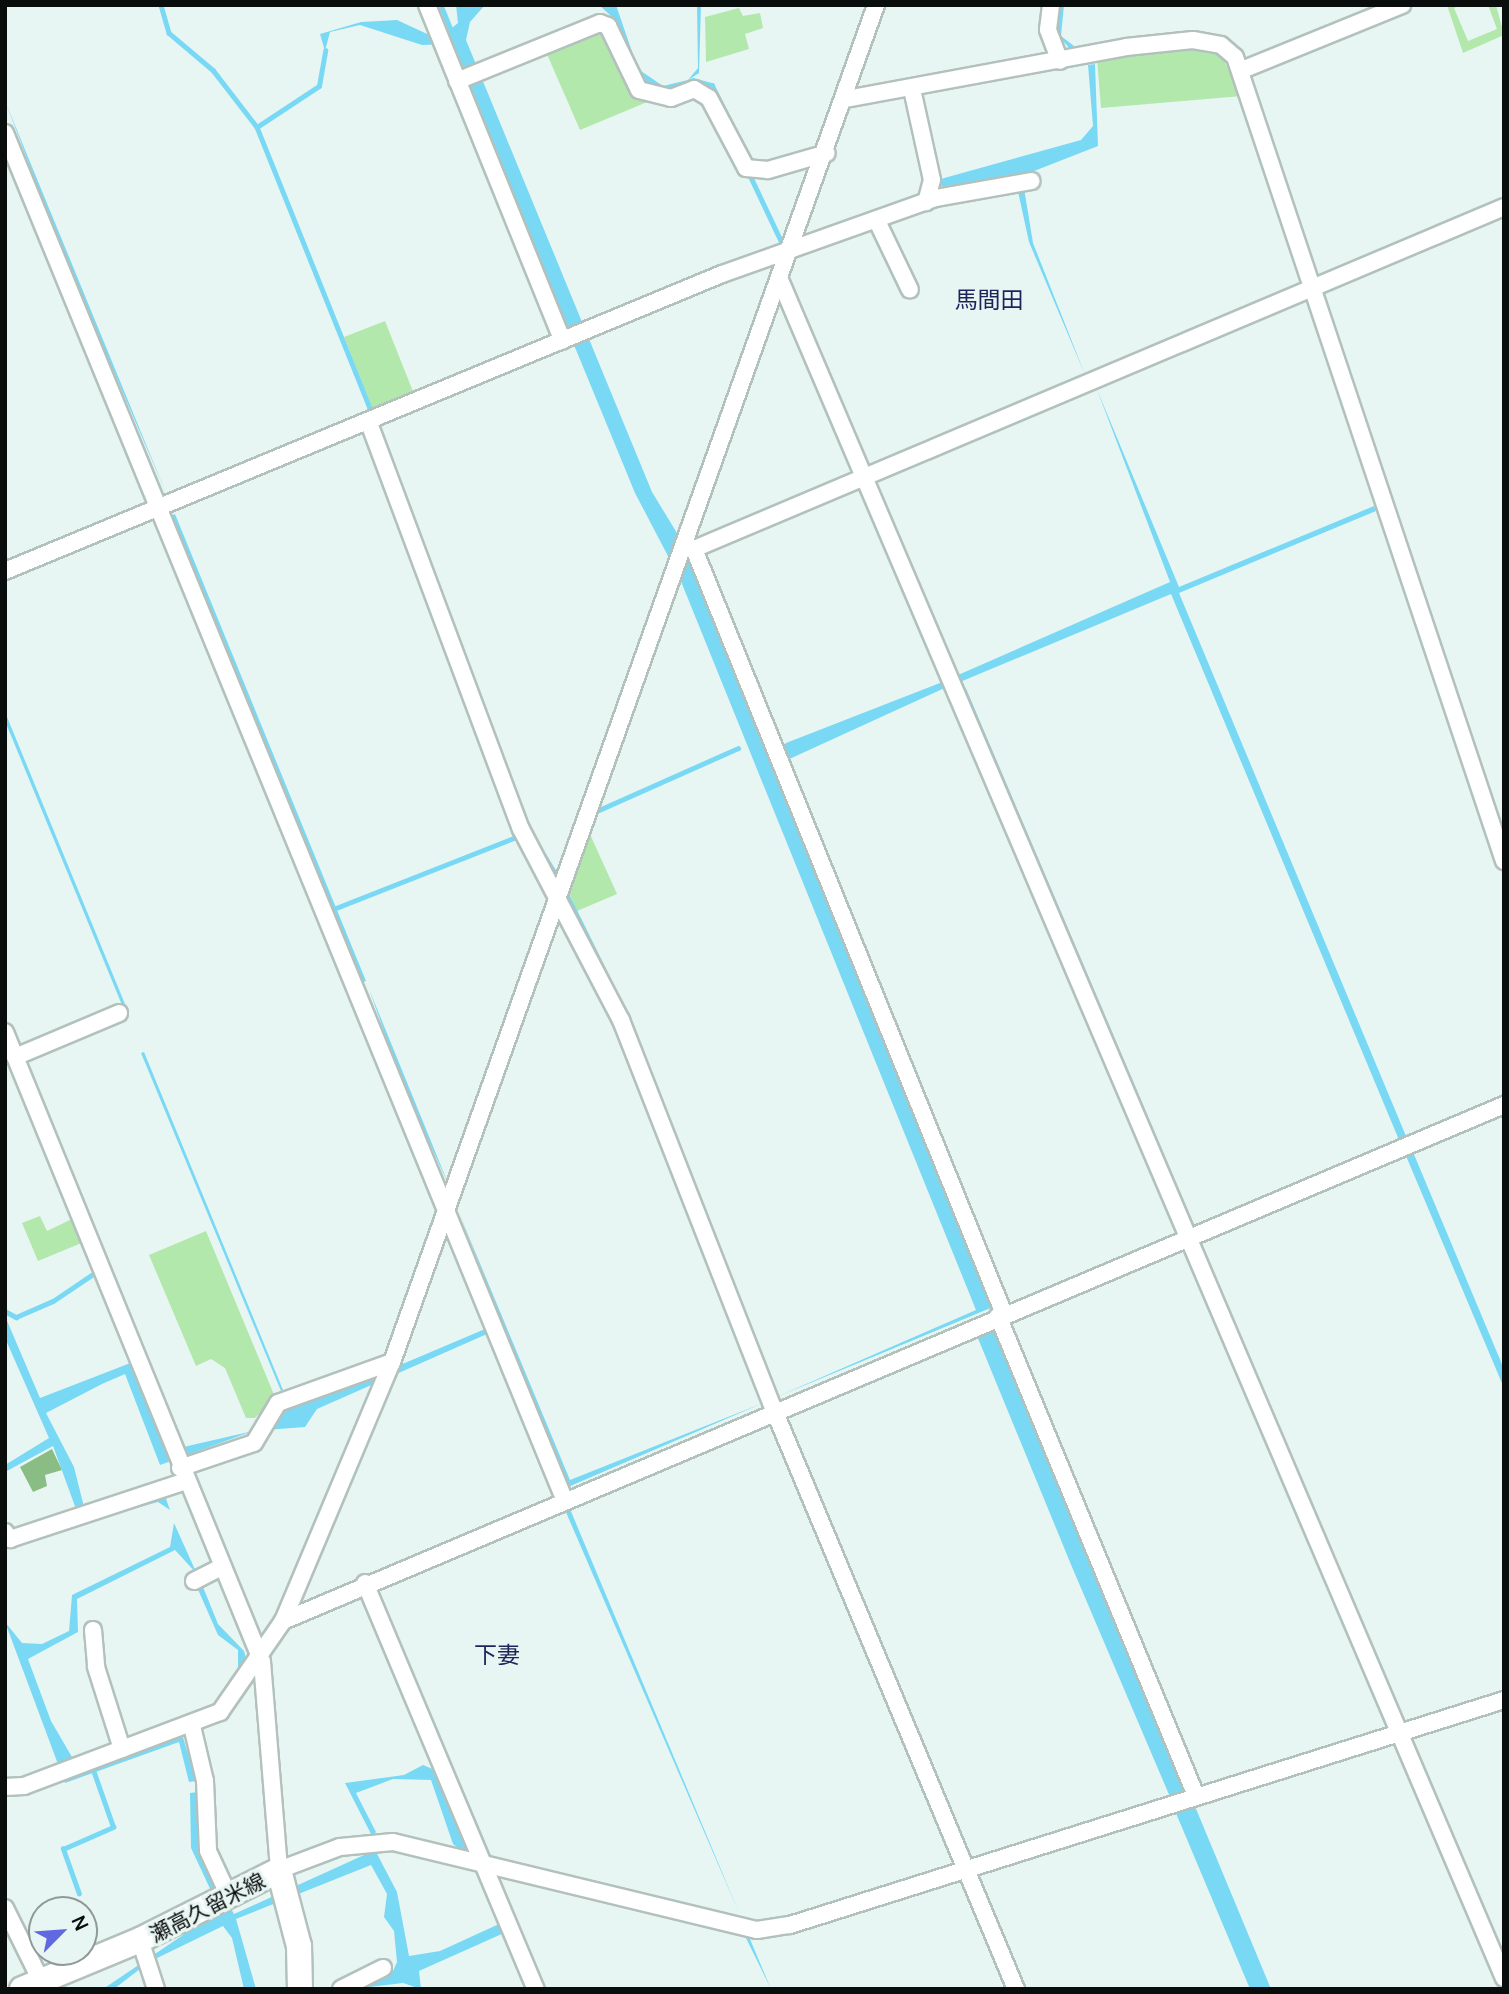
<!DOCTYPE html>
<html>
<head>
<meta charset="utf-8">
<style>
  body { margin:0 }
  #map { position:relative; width:1509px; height:1994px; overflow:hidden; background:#e8f6f3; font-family:Manrope,"Noto Sans JP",sans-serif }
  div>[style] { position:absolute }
  .green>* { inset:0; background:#b3e8ac }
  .forest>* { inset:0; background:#89bd83 }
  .water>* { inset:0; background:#79d9f5 }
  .stream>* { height:4.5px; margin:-2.25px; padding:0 2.25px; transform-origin:2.25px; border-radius:2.25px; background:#79d9f5 }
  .roads { filter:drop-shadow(2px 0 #b3c1bd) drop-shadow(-2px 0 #b3c1bd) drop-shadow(0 2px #b3c1bd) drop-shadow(0 -2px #b3c1bd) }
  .street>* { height:16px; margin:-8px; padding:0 8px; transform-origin:8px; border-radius:8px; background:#fff }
  .primary>* { height:24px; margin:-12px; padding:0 12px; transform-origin:12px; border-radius:12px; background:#fff }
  span { translate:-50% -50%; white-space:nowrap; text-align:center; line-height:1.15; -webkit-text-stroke:6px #e8f6f3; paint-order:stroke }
  .street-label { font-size:21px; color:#090d0c }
  .neighbourhood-label { font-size:23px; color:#1f235b }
  .frame { position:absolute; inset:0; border:7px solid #090d0c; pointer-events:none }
  .north { position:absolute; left:28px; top:1896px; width:70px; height:70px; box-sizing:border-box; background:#e8f6f3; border:2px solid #8f9997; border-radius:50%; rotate:65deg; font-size:19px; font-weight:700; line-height:28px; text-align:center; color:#090d0c }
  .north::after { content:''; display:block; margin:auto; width:24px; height:32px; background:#6069e1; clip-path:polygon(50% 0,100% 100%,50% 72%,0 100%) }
</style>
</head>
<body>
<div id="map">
  <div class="green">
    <div style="clip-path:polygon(1447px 5px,1460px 5px,1454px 8px,1468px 41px,1497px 29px,1488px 5px,1496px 5px,1504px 35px,1463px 53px)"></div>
    <div style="clip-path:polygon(739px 8px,743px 16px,760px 13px,763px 28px,745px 34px,749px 49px,706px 62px,705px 17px)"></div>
    <div style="clip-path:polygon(603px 27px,652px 100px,580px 130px,546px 52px)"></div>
    <div style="clip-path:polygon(1207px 47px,1221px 55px,1242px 96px,1101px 108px,1097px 59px)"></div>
    <div style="clip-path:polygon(385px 321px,414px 394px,373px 410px,344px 337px)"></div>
    <div style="clip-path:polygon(589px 832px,617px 894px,577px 911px,568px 890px)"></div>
    <div style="clip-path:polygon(40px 1216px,47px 1231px,74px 1218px,84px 1242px,38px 1261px,22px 1223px)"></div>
    <div style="clip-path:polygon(206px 1231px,275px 1397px,255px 1418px,246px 1418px,225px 1368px,211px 1359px,196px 1366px,149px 1255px)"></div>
  </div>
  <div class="forest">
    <div style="clip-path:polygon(52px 1449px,62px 1470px,45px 1475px,47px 1486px,33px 1492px,20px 1467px)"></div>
  </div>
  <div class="water">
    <div style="clip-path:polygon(456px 5px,485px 5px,470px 22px,466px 40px,652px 492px,694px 561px,768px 756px,786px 743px,945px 681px,949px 686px,785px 761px,782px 754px,770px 760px,993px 1307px,774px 1398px,976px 1310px,680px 579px,635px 493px,450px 44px,422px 45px,360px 25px,330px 32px,325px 51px,320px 34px,361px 22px,397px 20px,438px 39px,458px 23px)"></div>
    <div style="clip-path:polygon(599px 5px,616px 5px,638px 69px,663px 86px,688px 80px,698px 68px,697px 5px,701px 5px,699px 73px,673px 90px,640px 82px,611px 16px)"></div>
    <div style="clip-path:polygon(1057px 5px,1064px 5px,1061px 36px,1074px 46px,1072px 51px,1055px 32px)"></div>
    <div style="clip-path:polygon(1095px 64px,1098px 146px,1029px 173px,1024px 188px,1033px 243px,1086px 377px,1029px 242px,1015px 178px,945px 190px,937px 180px,1081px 140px,1093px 126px,1088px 65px)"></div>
    <div style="clip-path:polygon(5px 101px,166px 493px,65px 258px)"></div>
    <div style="clip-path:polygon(1096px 387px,1179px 587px,1374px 506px,1376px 511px,1179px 593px,1406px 1136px,1399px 1140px,1171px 594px,960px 682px,958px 675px,1170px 582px)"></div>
    <div style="clip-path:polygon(175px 514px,366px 981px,361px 983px,171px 516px)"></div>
    <div style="clip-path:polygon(5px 712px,125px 1004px,122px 1005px,5px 721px)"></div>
    <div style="clip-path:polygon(369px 989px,450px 1188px,402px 1082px)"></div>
    <div style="clip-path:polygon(144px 1052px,283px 1390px,281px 1391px,141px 1053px)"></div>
    <div style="clip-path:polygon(1413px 1152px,1504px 1369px,1504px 1388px,1406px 1156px)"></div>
    <div style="clip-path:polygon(457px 1208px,570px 1480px,763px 1403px,568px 1487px)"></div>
    <div style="clip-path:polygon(5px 1316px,40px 1398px,133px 1362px,166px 1451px,253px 1431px,160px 1465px,125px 1374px,102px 1384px,46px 1413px,74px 1467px,84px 1507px,76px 1509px,53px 1446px,5px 1472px,5px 1465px,49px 1438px,5px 1338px)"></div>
    <div style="clip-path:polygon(994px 1328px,1091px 1560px,1189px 1792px,1170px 1797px,1072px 1567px,977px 1336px)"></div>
    <div style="clip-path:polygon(485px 1329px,487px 1334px,317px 1409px,305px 1427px,266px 1430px,275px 1411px,327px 1396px)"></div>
    <div style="clip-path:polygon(164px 1493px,170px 1510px,158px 1502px,96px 1519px)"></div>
    <div style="clip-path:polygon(570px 1509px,740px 1915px,565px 1510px)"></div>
    <div style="clip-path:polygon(174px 1523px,197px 1574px,175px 1550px,77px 1599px,78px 1632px,28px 1659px,51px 1721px,79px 1769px,183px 1737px,196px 1781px,189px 1782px,179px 1742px,65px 1783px,5px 1622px,22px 1643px,42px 1644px,69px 1631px,72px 1595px,170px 1547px)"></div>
    <div style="clip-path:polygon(201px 1582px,218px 1624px,244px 1651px,246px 1658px,238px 1668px,238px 1650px,218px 1635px,196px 1585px)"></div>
    <div style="clip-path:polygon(423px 1765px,435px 1770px,468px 1848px,463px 1852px,453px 1844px,431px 1780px,393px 1779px,356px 1793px,376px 1832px,372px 1836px,345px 1783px,404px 1775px)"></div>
    <div style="clip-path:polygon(198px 1792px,198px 1845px,234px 1914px,375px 1850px,397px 1892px,409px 1956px,440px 1951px,499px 1924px,504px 1933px,419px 1971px,421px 1989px,403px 1983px,352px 1989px,393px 1971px,397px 1962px,394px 1931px,384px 1917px,387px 1894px,371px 1865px,236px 1919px,256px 1989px,244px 1989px,232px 1938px,223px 1926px,149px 1962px,114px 1989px,103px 1989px,220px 1910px,191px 1848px,190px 1793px)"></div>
    <div style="clip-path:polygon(1194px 1804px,1271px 1989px,1250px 1989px,1175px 1811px)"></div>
    <div style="clip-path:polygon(747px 1932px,771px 1989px,744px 1934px)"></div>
  </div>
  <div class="stream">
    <div style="left:161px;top:5px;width:29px;rotate:74deg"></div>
    <div style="left:169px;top:33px;width:57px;rotate:40.1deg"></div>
    <div style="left:213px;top:70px;width:72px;rotate:52.3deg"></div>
    <div style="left:257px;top:127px;width:311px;rotate:68.1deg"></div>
    <div style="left:441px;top:5px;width:29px;rotate:68deg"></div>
    <div style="left:693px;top:80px;width:20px;rotate:15deg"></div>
    <div style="left:712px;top:85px;width:49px;rotate:63.4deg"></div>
    <div style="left:257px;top:127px;width:74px;rotate:-33.5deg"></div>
    <div style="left:319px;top:86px;width:36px;rotate:-80deg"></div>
    <div style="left:749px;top:173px;width:80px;rotate:64.7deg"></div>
    <div style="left:964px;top:690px;width:582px;rotate:66.96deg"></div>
    <div style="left:599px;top:810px;width:152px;rotate:-24deg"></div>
    <div style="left:540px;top:849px;width:36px;rotate:58deg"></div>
    <div style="left:565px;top:891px;width:99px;rotate:63.7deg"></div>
    <div style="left:336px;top:908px;width:191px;rotate:-21.5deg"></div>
    <div style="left:5px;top:1311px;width:13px;rotate:29deg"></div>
    <div style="left:16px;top:1317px;width:40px;rotate:-23.4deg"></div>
    <div style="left:53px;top:1301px;width:52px;rotate:-34deg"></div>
    <div style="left:444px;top:1751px;width:121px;rotate:67.1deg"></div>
    <div style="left:79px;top:1894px;width:48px;rotate:-109.6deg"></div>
    <div style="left:63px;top:1849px;width:55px;rotate:-23.7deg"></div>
    <div style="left:113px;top:1827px;width:57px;rotate:-109.4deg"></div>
  </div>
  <div class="roads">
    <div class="street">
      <div style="left:427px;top:5px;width:362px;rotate:68deg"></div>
      <div style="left:1051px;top:5px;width:25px;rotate:97deg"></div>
      <div style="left:1048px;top:30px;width:33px;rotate:69deg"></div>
      <div style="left:1242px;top:70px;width:173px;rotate:-22.1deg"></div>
      <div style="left:457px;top:81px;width:154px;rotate:-22.1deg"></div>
      <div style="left:600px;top:23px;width:9px;rotate:21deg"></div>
      <div style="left:608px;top:26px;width:71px;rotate:64.2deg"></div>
      <div style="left:639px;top:90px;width:33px;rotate:14deg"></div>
      <div style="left:671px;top:98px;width:25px;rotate:-21deg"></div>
      <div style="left:694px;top:89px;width:17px;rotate:31deg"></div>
      <div style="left:709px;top:98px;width:79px;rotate:62.1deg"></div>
      <div style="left:746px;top:168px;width:22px;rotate:5deg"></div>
      <div style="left:768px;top:170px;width:61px;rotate:-16.1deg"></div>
      <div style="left:912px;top:89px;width:93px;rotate:77.6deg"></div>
      <div style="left:932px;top:180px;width:23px;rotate:105deg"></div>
      <div style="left:846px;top:99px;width:285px;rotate:-10.5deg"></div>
      <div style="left:1126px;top:47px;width:67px;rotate:-6deg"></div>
      <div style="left:1193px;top:40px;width:28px;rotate:10deg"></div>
      <div style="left:1221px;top:45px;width:18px;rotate:41deg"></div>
      <div style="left:1235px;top:57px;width:848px;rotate:71.5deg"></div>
      <div style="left:5px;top:133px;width:1476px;rotate:67.74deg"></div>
      <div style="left:877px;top:221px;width:76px;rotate:64.4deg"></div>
      <div style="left:780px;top:280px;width:1846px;rotate:66.91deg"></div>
      <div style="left:369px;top:423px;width:434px;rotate:69.5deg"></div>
      <div style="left:521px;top:829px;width:216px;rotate:62.4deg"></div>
      <div style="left:621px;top:1020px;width:419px;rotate:68.6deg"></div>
      <div style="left:774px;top:1410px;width:628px;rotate:67.32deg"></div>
      <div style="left:685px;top:544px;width:10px;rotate:29deg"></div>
      <div style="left:694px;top:549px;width:879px;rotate:-22.89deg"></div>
      <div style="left:694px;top:549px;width:825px;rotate:67.94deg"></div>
      <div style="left:5px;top:571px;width:776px;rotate:-22.5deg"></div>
      <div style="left:722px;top:274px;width:227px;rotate:-19.6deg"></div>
      <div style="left:936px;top:198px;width:97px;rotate:-10.1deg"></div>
      <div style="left:5px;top:1032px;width:680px;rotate:67.81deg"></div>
      <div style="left:262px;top:1662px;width:209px;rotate:85.3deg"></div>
      <div style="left:279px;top:1870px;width:65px;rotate:-20.7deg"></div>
      <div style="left:340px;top:1847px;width:53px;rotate:-5.4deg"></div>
      <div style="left:393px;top:1842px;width:374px;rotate:13.6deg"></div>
      <div style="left:757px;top:1930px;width:33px;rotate:-9deg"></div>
      <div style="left:790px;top:1925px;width:749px;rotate:-17.49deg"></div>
      <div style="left:15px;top:1057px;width:113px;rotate:-22.9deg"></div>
      <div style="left:998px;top:1316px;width:519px;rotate:67.58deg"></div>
      <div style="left:180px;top:1468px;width:78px;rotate:-18.7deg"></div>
      <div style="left:254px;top:1443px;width:47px;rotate:-59deg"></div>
      <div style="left:278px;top:1403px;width:121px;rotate:-19.8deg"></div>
      <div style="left:5px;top:1532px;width:9px;rotate:54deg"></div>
      <div style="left:10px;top:1539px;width:185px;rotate:-18.2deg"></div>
      <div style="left:194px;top:1581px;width:31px;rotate:-27deg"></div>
      <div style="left:365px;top:1583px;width:441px;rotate:67.2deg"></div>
      <div style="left:283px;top:1621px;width:1326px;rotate:-22.91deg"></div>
      <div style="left:93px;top:1630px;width:37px;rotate:85deg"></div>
      <div style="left:96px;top:1667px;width:86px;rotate:72.4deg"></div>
      <div style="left:192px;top:1726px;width:57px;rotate:76.7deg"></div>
      <div style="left:205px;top:1781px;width:70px;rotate:87.5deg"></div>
      <div style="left:208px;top:1851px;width:47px;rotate:65.1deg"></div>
      <div style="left:5px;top:1787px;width:19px;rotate:-3deg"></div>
      <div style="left:24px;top:1786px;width:210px;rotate:-20.7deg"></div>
      <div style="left:220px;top:1712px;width:111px;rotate:-55.3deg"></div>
      <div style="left:283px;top:1621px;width:281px;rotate:-67.2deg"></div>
      <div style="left:392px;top:1362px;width:1441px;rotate:-70.37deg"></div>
      <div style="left:5px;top:1908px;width:81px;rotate:63.7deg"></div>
      <div style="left:140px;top:1940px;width:52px;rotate:71.9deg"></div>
      <div style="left:341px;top:1989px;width:47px;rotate:-26.6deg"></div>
    </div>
    <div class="primary">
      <div style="left:22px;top:1989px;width:128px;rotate:-22.6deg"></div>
      <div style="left:140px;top:1940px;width:156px;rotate:-26.7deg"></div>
      <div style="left:279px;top:1870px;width:79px;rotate:75.3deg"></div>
      <div style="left:299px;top:1946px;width:43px;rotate:88.7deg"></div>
    </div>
  </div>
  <div class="street-label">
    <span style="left:207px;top:1907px;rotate:-27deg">瀬高久留米線</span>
  </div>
  <div class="neighbourhood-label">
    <span style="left:989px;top:299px">馬間田</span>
    <span style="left:497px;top:1654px">下妻</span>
  </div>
  <div class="frame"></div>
  <div class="north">N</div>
</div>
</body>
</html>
